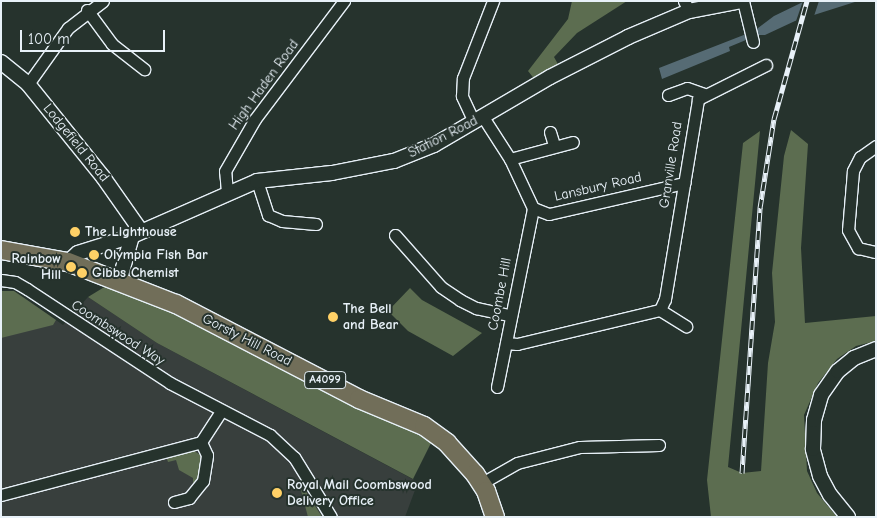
<!DOCTYPE html>
<html>
<head>
<meta charset="utf-8">
<style>
  body { margin:0 }
  #map { position:relative; width:877px; height:518px; overflow:hidden; background:#26332d; font-family:"Comic Neue",sans-serif }
  div>[style] { position:absolute }
  .built>* { inset:0; background:#383f3d }
  .green>* { inset:0; background:#5c6d50 }
  .water>* { inset:0; background:#566b74 }
  .pier>* { inset:0; background:#26332d }
  .roads { filter:drop-shadow(1px 0 #e8f1f8) drop-shadow(-1px 0 #e8f1f8) drop-shadow(0 1px #e8f1f8) drop-shadow(0 -1px #e8f1f8) }
  .minor>* { height:11px; margin:-5.5px; padding:0 5.5px; transform-origin:5.5px; border-radius:5.5px; background:#26332d }
  .tertiary>* { height:14px; margin:-7px; padding:0 7px; transform-origin:7px; border-radius:7px; background:#26332d }
  .primary>* { height:18px; margin:-9px; padding:0 9px; transform-origin:9px; border-radius:9px; background:#716e59 }
  .rail>* { height:5px; margin-top:-2.5px; transform-origin:0; background:repeating-linear-gradient(90deg,#26332d 0 9px,#e8f1f8 0 18px); box-sizing:border-box; border-block:1px solid #e8f1f8 }
  .dots>* { width:14px; height:14px; translate:-50% -50%; box-sizing:border-box; border:2px solid #26332d; border-radius:50% }
  span { translate:-50% -50%; white-space:nowrap; text-align:center; line-height:1.15; -webkit-text-stroke:4px #26332d; paint-order:stroke }
  .shield-label span { padding:1px 4px; background:#26332d; border:1px solid; border-radius:4px; -webkit-text-stroke-width:0 }
  .shield-label { font-size:12px; color:#e8f1f8; font-weight:700 }
  .street-label { font-size:14px; color:#e8f1f8 }
  .poi-label { font-size:14px; color:#e8f1f8; font-weight:700 }
  .left { translate:0 -50%; text-align:left }
  .right { translate:-100% -50%; text-align:right }
  .frame { position:absolute; inset:0; border:2px solid #e8f1f8; pointer-events:none }
  .scale { position:absolute; left:20px; top:30px; width:145px; height:22px; box-sizing:border-box; border:2px solid #e8f1f8; border-top:0; padding-left:6px; font-size:15px; line-height:18px; white-space:nowrap; color:#e8f1f8; -webkit-text-stroke:4px #26332d; paint-order:stroke }
</style>
</head>
<body>
<div id="map">
  <div class="built">
    <div style="clip-path:polygon(23px 297px,63px 325px,88px 297px,157px 343px,418px 482px,405px 517px,1px 517px,1px 310px)"></div>
  </div>
  <div class="green">
    <div style="clip-path:polygon(572px 1px,627px 1px,577px 33px,554px 57px,559px 66px,536px 81px,528px 71px,568px 19px)"></div>
    <div style="clip-path:polygon(791px 130px,808px 144px,801px 248px,805px 323px,876px 316px,876px 341px,856px 346px,837px 359px,818px 383px,804px 415px,807px 471px,817px 493px,837px 517px,711px 517px,707px 480px,743px 143px,760px 131px,728px 467px,742px 473px,761px 471px,768px 363px,775px 322px,772px 273px,784px 156px)"></div>
    <div style="clip-path:polygon(106px 286px,146px 298px,334px 397px,419px 434px,431px 443px,413px 479px,157px 343px,88px 297px)"></div>
    <div style="clip-path:polygon(410px 288px,422px 300px,482px 333px,453px 356px,408px 331px,388px 311px)"></div>
    <div style="clip-path:polygon(1px 291px,14px 291px,56px 320px,53px 325px,1px 338px)"></div>
    <div style="clip-path:polygon(191px 449px,202px 456px,198px 478px,193px 486px,193px 478px,179px 470px,176px 460px,168px 462px,167px 459px)"></div>
    <div style="clip-path:polygon(298px 479px,322px 517px,308px 517px)"></div>
  </div>
  <div class="water">
    <div style="clip-path:polygon(805px 1px,858px 1px,795px 21px,765px 35px,758px 35px,729px 47px,730px 51px,662px 79px,659px 68px,754px 31px,774px 16px)"></div>
  </div>
  <div class="pier">
    <div style="clip-path:polygon(803px 1px,819px 1px,813px 19px,795px 24px)"></div>
  </div>
  <div class="roads">
    <div class="minor">
      <div style="left:684px;top:1px;width:11px;rotate:63deg"></div>
      <div style="left:743px;top:1px;width:42px;rotate:76.3deg"></div>
      <div style="left:87px;top:10px;width:42px;rotate:53.7deg"></div>
      <div style="left:112px;top:44px;width:41px;rotate:38deg"></div>
      <div style="left:28px;top:84px;width:69px;rotate:-54.5deg"></div>
      <div style="left:68px;top:28px;width:44px;rotate:-37.6deg"></div>
      <div style="left:668px;top:95px;width:20px;rotate:-20deg"></div>
      <div style="left:687px;top:88px;width:18px;rotate:19deg"></div>
      <div style="left:483px;top:117px;width:50px;rotate:57.3deg"></div>
      <div style="left:510px;top:159px;width:54px;rotate:64.9deg"></div>
      <div style="left:533px;top:208px;width:17px;rotate:21deg"></div>
      <div style="left:549px;top:214px;width:139px;rotate:-12.9deg"></div>
      <div style="left:474px;top:122px;width:29px;rotate:-115deg"></div>
      <div style="left:462px;top:96px;width:18px;rotate:-87deg"></div>
      <div style="left:463px;top:78px;width:83px;rotate:-68.7deg"></div>
      <div style="left:550px;top:132px;width:14px;rotate:73deg"></div>
      <div style="left:876px;top:146px;width:19px;rotate:145deg"></div>
      <div style="left:860px;top:157px;width:16px;rotate:117deg"></div>
      <div style="left:853px;top:171px;width:59px;rotate:94.8deg"></div>
      <div style="left:848px;top:230px;width:21px;rotate:61deg"></div>
      <div style="left:858px;top:248px;width:18px;rotate:13deg"></div>
      <div style="left:510px;top:159px;width:65px;rotate:-15.1deg"></div>
      <div style="left:257px;top:181px;width:36px;rotate:72deg"></div>
      <div style="left:268px;top:215px;width:15px;rotate:23deg"></div>
      <div style="left:282px;top:221px;width:34px;rotate:5deg"></div>
      <div style="left:227px;top:192px;width:21px;rotate:-95deg"></div>
      <div style="left:225px;top:171px;width:60px;rotate:-60deg"></div>
      <div style="left:255px;top:119px;width:148px;rotate:-53deg"></div>
      <div style="left:395px;top:235px;width:69px;rotate:48.5deg"></div>
      <div style="left:441px;top:287px;width:23px;rotate:34deg"></div>
      <div style="left:460px;top:300px;width:18px;rotate:27deg"></div>
      <div style="left:476px;top:308px;width:35px;rotate:12deg"></div>
      <div style="left:1px;top:280px;width:14px;rotate:8deg"></div>
      <div style="left:15px;top:282px;width:14px;rotate:30deg"></div>
      <div style="left:27px;top:289px;width:171px;rotate:33.3deg"></div>
      <div style="left:170px;top:383px;width:113px;rotate:27.5deg"></div>
      <div style="left:270px;top:435px;width:33px;rotate:43deg"></div>
      <div style="left:294px;top:457px;width:70px;rotate:58.3deg"></div>
      <div style="left:660px;top:310px;width:31px;rotate:32deg"></div>
      <div style="left:506px;top:343px;width:11px;rotate:5deg"></div>
      <div style="left:517px;top:344px;width:147px;rotate:-13.4deg"></div>
      <div style="left:660px;top:310px;width:12px;rotate:-66deg"></div>
      <div style="left:665px;top:299px;width:203px;rotate:-80.6deg"></div>
      <div style="left:698px;top:99px;width:76px;rotate:-26.6deg"></div>
      <div style="left:497px;top:387px;width:183px;rotate:-78.6deg"></div>
      <div style="left:482px;top:483px;width:40px;rotate:-29.7deg"></div>
      <div style="left:517px;top:463px;width:65px;rotate:-14.3deg"></div>
      <div style="left:580px;top:447px;width:79px;rotate:-1.5deg"></div>
      <div style="left:1px;top:495px;width:207px;rotate:-14.8deg"></div>
      <div style="left:201px;top:442px;width:37px;rotate:-57deg"></div>
      <div style="left:174px;top:502px;width:16px;rotate:-15deg"></div>
      <div style="left:189px;top:498px;width:22px;rotate:-51deg"></div>
      <div style="left:203px;top:481px;width:26px;rotate:-81deg"></div>
      <div style="left:207px;top:455px;width:14px;rotate:-115deg"></div>
    </div>
    <div class="tertiary">
      <div style="left:1px;top:62px;width:35px;rotate:39deg"></div>
      <div style="left:28px;top:84px;width:119px;rotate:51.1deg"></div>
      <div style="left:103px;top:177px;width:66px;rotate:54.9deg"></div>
      <div style="left:68px;top:262px;width:13px;rotate:-42deg"></div>
      <div style="left:78px;top:253px;width:57px;rotate:-17.5deg"></div>
      <div style="left:132px;top:236px;width:137px;rotate:-23.7deg"></div>
      <div style="left:257px;top:181px;width:75px;rotate:-6.1deg"></div>
      <div style="left:332px;top:173px;width:63px;rotate:-11deg"></div>
      <div style="left:394px;top:161px;width:43px;rotate:-21.8deg"></div>
      <div style="left:434px;top:145px;width:134px;rotate:-30.4deg"></div>
      <div style="left:550px;top:77px;width:88px;rotate:-27.1deg"></div>
      <div style="left:628px;top:37px;width:66px;rotate:-23.1deg"></div>
      <div style="left:689px;top:11px;width:54px;rotate:-10.7deg"></div>
      <div style="left:119px;top:282px;width:48px;rotate:-74.2deg"></div>
      <div style="left:848px;top:517px;width:28px;rotate:-129deg"></div>
      <div style="left:830px;top:495px;width:21px;rotate:-118deg"></div>
      <div style="left:820px;top:476px;width:28px;rotate:-105deg"></div>
      <div style="left:813px;top:449px;width:29px;rotate:-88deg"></div>
      <div style="left:814px;top:420px;width:26px;rotate:-74deg"></div>
      <div style="left:821px;top:395px;width:29px;rotate:-55deg"></div>
      <div style="left:838px;top:371px;width:21px;rotate:-39deg"></div>
      <div style="left:854px;top:358px;width:24px;rotate:-22deg"></div>
    </div>
    <div class="primary">
      <div style="left:1px;top:250px;width:68px;rotate:10.2deg"></div>
      <div style="left:68px;top:262px;width:116px;rotate:21.3deg"></div>
      <div style="left:176px;top:304px;width:206px;rotate:27.4deg"></div>
      <div style="left:359px;top:399px;width:70px;rotate:22.6deg"></div>
      <div style="left:424px;top:426px;width:29px;rotate:36deg"></div>
      <div style="left:447px;top:443px;width:42px;rotate:47.9deg"></div>
      <div style="left:475px;top:474px;width:20px;rotate:57deg"></div>
      <div style="left:486px;top:491px;width:28px;rotate:71deg"></div>
    </div>
  </div>
  <div class="rail">
    <div style="left:742px;top:473px;width:266px;rotate:-86.1deg"></div>
    <div style="left:760px;top:208px;width:90px;rotate:-81.1deg"></div>
    <div style="left:774px;top:119px;width:123px;rotate:-74.4deg"></div>
  </div>
  <div class="dots">
    <div style="left:75px;top:232px;background:#ffd166"></div>
    <div style="left:94px;top:255px;background:#ffd166"></div>
    <div style="left:71px;top:267px;background:#ffd166"></div>
    <div style="left:82px;top:273px;background:#ffd166"></div>
    <div style="left:333px;top:317px;background:#ffd166"></div>
    <div style="left:277px;top:493px;background:#ffd166"></div>
  </div>
  <div class="shield-label">
    <span style="left:325px;top:380px">A4099</span>
  </div>
  <div class="street-label">
    <span style="left:264px;top:85px;rotate:-54deg">High Haden Road</span>
    <span style="left:443px;top:137px;rotate:-27deg">Station Road</span>
    <span style="left:76px;top:143px;rotate:51deg">Lodgefield Road</span>
    <span style="left:671px;top:165px;rotate:-81deg">Granville Road</span>
    <span style="left:598px;top:187px;rotate:-13deg">Lansbury Road</span>
    <span style="left:500px;top:294px;rotate:-79deg">Coombe Hill</span>
    <span style="left:118px;top:333px;rotate:33deg">Coombswood Way</span>
    <span style="left:247px;top:340px;rotate:27deg">Gorsty Hill Road</span>
  </div>
  <div class="poi-label">
    <span class="left" style="left:85px;top:232px">The Lighthouse</span>
    <span class="left" style="left:104px;top:255px">Olympia Fish Bar</span>
    <span class="right" style="left:61px;top:267px">Rainbow<br>Hill</span>
    <span class="left" style="left:92px;top:273px">Gibbs Chemist</span>
    <span class="left" style="left:343px;top:317px">The Bell<br>and Bear</span>
    <span class="left" style="left:287px;top:493px">Royal Mail Coombswood<br>Delivery Office</span>
  </div>
  <div class="frame"></div>
  <div class="scale">100 m</div>
</div>
</body>
</html>
